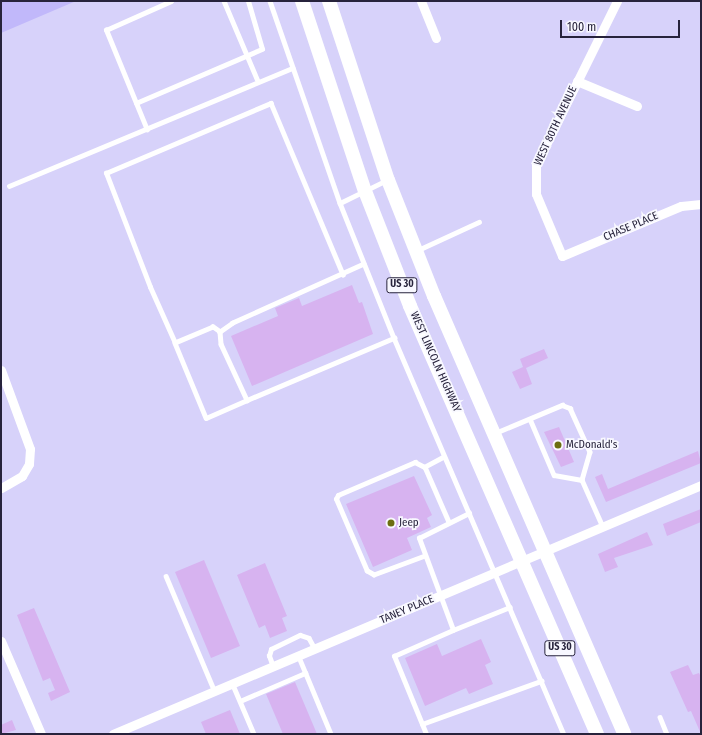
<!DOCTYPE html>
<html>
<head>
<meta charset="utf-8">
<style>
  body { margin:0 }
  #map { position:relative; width:702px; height:735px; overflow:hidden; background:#d7d2fa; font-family:"Fira Sans Condensed",sans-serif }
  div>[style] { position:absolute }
  .green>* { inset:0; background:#c1b8fa }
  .building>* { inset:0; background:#d7b3f0 }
  .lane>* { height:4.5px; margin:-2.25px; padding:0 2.25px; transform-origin:2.25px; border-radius:2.25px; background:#fff }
  .street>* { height:9px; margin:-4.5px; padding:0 4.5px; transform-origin:4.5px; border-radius:4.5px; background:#fff }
  .primary>* { height:14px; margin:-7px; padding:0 7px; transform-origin:7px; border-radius:7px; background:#fff }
  .dots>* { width:11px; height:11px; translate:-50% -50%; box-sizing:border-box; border:2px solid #f8f8ff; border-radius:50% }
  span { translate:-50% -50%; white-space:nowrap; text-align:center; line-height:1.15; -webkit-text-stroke:3.5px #f8f8ff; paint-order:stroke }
  .shield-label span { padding:1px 3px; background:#f8f8ff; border:1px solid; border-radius:3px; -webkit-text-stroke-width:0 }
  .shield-label { font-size:10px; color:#27233c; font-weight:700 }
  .street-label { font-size:11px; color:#27233c }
  .poi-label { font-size:11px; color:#27233c }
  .left { translate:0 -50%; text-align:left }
  .frame { position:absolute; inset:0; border:2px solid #27233c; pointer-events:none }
  .scale { position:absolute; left:560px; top:20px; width:120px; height:18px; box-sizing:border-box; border:2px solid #27233c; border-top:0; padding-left:5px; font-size:12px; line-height:14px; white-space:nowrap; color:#27233c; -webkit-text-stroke:3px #f8f8ff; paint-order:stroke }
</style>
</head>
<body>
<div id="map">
  <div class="green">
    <div style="clip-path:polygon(1px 1px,76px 1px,1px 33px)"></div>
  </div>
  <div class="building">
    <div style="clip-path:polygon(352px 285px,359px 303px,362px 302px,373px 334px,252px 386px,231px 336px,278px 316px,275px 308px,299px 298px,302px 306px)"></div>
    <div style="clip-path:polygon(544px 349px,548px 358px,526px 368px,532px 384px,520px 389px,512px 372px,523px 367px,520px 359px)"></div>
    <div style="clip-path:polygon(559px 427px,574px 462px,561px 467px,544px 432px)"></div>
    <div style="clip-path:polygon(698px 451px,701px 463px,606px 502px,595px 477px,602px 474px,608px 489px)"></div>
    <div style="clip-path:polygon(414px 476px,432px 515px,427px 518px,431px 527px,407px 538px,412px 550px,373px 567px,346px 504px)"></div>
    <div style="clip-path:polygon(701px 509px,701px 522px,667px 536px,663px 524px)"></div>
    <div style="clip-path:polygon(647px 532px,653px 545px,614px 558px,618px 567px,605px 572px,598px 554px)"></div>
    <div style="clip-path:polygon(204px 560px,240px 646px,211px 658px,175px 572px)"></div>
    <div style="clip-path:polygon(265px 563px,287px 616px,282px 618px,287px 631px,270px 638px,265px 625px,259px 628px,237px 575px)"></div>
    <div style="clip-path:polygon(34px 608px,70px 692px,51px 701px,48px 693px,55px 690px,50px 678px,43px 681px,17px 615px)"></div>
    <div style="clip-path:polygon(481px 639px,491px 662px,485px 665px,493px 684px,469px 694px,466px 688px,425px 706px,405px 658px,437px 644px,442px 656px)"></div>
    <div style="clip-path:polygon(688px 665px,693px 675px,699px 673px,701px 677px,701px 734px,691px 711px,688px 712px,670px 672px)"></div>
    <div style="clip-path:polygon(295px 682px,317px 734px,283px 734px,266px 694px)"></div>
    <div style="clip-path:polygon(230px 710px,240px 734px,206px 734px,201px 722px)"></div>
    <div style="clip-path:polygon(12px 720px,16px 730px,1px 734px,1px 725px)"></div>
  </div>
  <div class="lane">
    <div style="left:224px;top:1px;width:87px;rotate:67deg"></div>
    <div style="left:270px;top:1px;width:214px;rotate:70.9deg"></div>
    <div style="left:340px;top:203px;width:145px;rotate:68.2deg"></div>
    <div style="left:394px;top:338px;width:431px;rotate:66.8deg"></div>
    <div style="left:136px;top:103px;width:137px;rotate:-23.2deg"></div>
    <div style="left:262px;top:49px;width:50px;rotate:-106.3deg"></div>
    <div style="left:147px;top:130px;width:108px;rotate:-112.3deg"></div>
    <div style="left:106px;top:30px;width:71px;rotate:-24deg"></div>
    <div style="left:9px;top:186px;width:307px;rotate:-22.6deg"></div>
    <div style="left:340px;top:203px;width:52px;rotate:-26.1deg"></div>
    <div style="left:418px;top:250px;width:67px;rotate:-24.7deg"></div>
    <div style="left:364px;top:264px;width:144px;rotate:155.8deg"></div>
    <div style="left:233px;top:323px;width:16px;rotate:145deg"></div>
    <div style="left:220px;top:332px;width:12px;rotate:85deg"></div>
    <div style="left:221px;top:344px;width:62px;rotate:65.1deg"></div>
    <div style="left:247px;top:400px;width:160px;rotate:-22.9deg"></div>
    <div style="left:220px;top:332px;width:9px;rotate:-144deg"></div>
    <div style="left:213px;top:327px;width:41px;rotate:157.2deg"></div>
    <div style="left:175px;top:343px;width:61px;rotate:-114.1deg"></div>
    <div style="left:150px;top:287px;width:122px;rotate:-111.1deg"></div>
    <div style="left:106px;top:173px;width:179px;rotate:-23deg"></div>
    <div style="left:271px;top:103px;width:186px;rotate:67.2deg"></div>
    <div style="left:175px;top:343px;width:81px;rotate:67.5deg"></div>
    <div style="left:206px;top:418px;width:45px;rotate:-23.7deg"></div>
    <div style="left:530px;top:419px;width:61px;rotate:66.8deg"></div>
    <div style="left:554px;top:475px;width:28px;rotate:10deg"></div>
    <div style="left:495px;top:433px;width:73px;rotate:-22.7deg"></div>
    <div style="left:562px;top:405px;width:9px;rotate:21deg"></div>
    <div style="left:570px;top:408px;width:48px;rotate:65.6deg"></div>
    <div style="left:590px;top:452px;width:29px;rotate:106deg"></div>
    <div style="left:582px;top:480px;width:51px;rotate:65.9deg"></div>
    <div style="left:444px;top:457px;width:21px;rotate:152deg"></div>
    <div style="left:425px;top:467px;width:60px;rotate:66.4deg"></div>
    <div style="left:425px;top:556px;width:54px;rotate:159.6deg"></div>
    <div style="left:374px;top:575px;width:8px;rotate:-150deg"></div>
    <div style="left:367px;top:571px;width:78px;rotate:-113.3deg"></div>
    <div style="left:336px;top:499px;width:4px;rotate:-63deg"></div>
    <div style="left:338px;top:495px;width:84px;rotate:-23.2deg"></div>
    <div style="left:415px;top:462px;width:11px;rotate:27deg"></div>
    <div style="left:166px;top:576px;width:126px;rotate:67.1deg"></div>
    <div style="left:453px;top:630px;width:61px;rotate:-22deg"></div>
    <div style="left:299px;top:657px;width:83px;rotate:67.4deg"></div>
    <div style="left:273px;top:667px;width:12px;rotate:-110deg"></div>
    <div style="left:269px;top:656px;width:7px;rotate:-74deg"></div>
    <div style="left:271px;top:649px;width:32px;rotate:-26deg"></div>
    <div style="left:300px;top:635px;width:9px;rotate:18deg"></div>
    <div style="left:309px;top:638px;width:13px;rotate:61deg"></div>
    <div style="left:233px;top:685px;width:53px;rotate:66.8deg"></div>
    <div style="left:240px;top:701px;width:71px;rotate:-23.3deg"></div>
    <div style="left:660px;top:717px;width:18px;rotate:68deg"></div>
    <div style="left:422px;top:724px;width:127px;rotate:-19.9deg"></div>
    <div style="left:426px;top:734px;width:84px;rotate:-112.3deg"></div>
    <div style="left:394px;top:656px;width:64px;rotate:-23.8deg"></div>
    <div style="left:453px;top:630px;width:98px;rotate:-110.3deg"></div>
    <div style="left:419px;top:538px;width:56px;rotate:-26.6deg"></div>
  </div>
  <div class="street">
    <div style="left:421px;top:1px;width:40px;rotate:68deg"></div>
    <div style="left:617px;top:1px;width:183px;rotate:116.3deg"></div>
    <div style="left:536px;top:165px;width:29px;rotate:90deg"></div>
    <div style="left:536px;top:194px;width:67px;rotate:67.2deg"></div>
    <div style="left:562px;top:256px;width:129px;rotate:-22.8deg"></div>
    <div style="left:681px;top:206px;width:20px;rotate:-6deg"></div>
    <div style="left:577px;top:81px;width:65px;rotate:22.6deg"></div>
    <div style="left:1px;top:370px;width:84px;rotate:69.8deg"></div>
    <div style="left:30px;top:449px;width:15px;rotate:94deg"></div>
    <div style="left:29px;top:464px;width:14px;rotate:120deg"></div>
    <div style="left:22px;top:476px;width:24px;rotate:150deg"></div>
    <div style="left:1px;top:641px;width:101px;rotate:66.7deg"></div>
    <div style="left:113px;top:734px;width:639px;rotate:-22.95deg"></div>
  </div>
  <div class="primary">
    <div style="left:302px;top:1px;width:200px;rotate:71.7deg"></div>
    <div style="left:365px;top:191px;width:123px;rotate:68.6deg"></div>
    <div style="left:410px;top:306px;width:467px;rotate:66.4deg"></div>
    <div style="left:329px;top:1px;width:188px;rotate:71.8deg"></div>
    <div style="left:388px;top:180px;width:125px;rotate:68.4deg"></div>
    <div style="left:434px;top:296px;width:477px;rotate:66.5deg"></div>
  </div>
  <div class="dots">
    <div style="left:558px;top:445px;background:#6c6e10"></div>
    <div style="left:391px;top:523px;background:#6c6e10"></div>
  </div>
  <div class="shield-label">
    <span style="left:402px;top:285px">US 30</span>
    <span style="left:560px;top:648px">US 30</span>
  </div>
  <div class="street-label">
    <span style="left:556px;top:126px;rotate:-65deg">WEST 80TH AVENUE</span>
    <span style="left:631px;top:227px;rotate:-23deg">CHASE PLACE</span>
    <span style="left:435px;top:362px;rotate:66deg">WEST LINCOLN HIGHWAY</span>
    <span style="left:407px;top:610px;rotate:-23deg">TANEY PLACE</span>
  </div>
  <div class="poi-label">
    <span class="left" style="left:566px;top:445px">McDonald's</span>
    <span class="left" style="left:399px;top:523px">Jeep</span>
  </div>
  <div class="frame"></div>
  <div class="scale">100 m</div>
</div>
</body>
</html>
